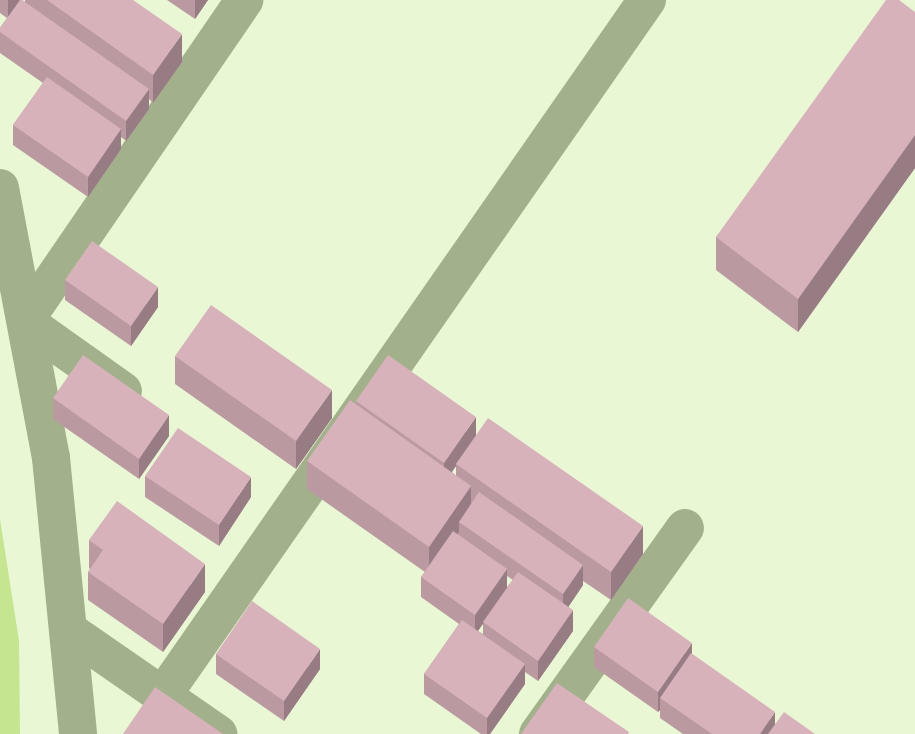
<!DOCTYPE html>
<html>
<head>
<meta charset="utf-8">
<style>
  body { margin:0 }
  #map { position:relative; width:915px; height:734px; overflow:hidden; background:#e9f7d5; font-family:Barlow,sans-serif }
  div>[style] { position:absolute }
  .water>* { inset:0; background:#c5e590 }
  .minor>* { height:38px; margin:-19px; padding:0 19px; transform-origin:19px; border-radius:19px; background:#a2b08c }
  .wall>* { inset:0; background:#ba99a1 }
  .shaded-wall>* { inset:0; background:#977d83 }
  .building>* { inset:0; background:#d8b2bb }
  span { translate:-50% -50%; white-space:nowrap; text-align:center; line-height:1.15; -webkit-text-stroke:5px #fefefe; paint-order:stroke }
</style>
</head>
<body>
<div id="map">
  <div class="water">
    <div style="clip-path:polygon(0 519px,19px 641px,20px 734px,0 734px)"></div>
  </div>
  <div class="minor">
    <div style="left:0;top:188px;width:275px;rotate:79.3deg"></div>
    <div style="left:51px;top:458px;width:277px;rotate:84.4deg"></div>
    <div style="left:28px;top:316px;width:383px;rotate:-55.6deg"></div>
    <div style="left:30px;top:325px;width:114px;rotate:35.4deg"></div>
    <div style="left:68px;top:630px;width:183px;rotate:34.7deg"></div>
    <div style="left:163px;top:695px;width:847px;rotate:-55.15deg"></div>
    <div style="left:538px;top:734px;width:253px;rotate:-54.5deg"></div>
  </div>
  <div class="wall">
    <div style="clip-path:polygon(0 0,22px 0,25px 2px,25px 0,133px 0,182px 62px,153px 103px,149px 99px,149px 109px,126px 141px,121px 137px,121px 149px,88px 197px,13px 145px,13px 125px,43px 83px,0 53px,0 28px,7px 18px,0 13px)"></div>
    <div style="clip-path:polygon(167px 0,208px 0,195px 19px)"></div>
    <div style="clip-path:polygon(915px 12px,915px 168px,798px 332px,716px 270px,716px 237px)"></div>
    <div style="clip-path:polygon(65px 280px,158px 307px,131px 346px,65px 300px)"></div>
    <div style="clip-path:polygon(175px 356px,332px 418px,296px 469px,175px 384px)"></div>
    <div style="clip-path:polygon(53px 398px,169px 436px,139px 479px,53px 419px)"></div>
    <div style="clip-path:polygon(evenodd,356px 401px,476px 435px,643px 554px,611px 600px,583px 581px,583px 585px,568px 607px,573px 631px,538px 681px,525px 672px,525px 684px,490px 734px,481px 734px,424px 694px,424px 674px,459px 624px,421px 597px,421px 577px,425px 572px,307px 489px,307px 461px,356px 405px,356px 401px,456px 466px,456px 476px,452px 472px,456px 466px,356px 401px,507px 576px,513px 580px,507px 587px,507px 576px,356px 401px,483px 624px,483px 634px,478px 631px,483px 624px)"></div>
    <div style="clip-path:polygon(145px 476px,251px 497px,219px 546px,145px 497px)"></div>
    <div style="clip-path:polygon(89px 540px,205px 592px,163px 652px,88px 600px,88px 572px,90px 569px,89px 568px)"></div>
    <div style="clip-path:polygon(594px 647px,692px 654px,775px 724px,815px 734px,683px 734px,660px 718px,660px 710px,658px 712px,594px 667px)"></div>
    <div style="clip-path:polygon(216px 654px,320px 669px,284px 721px,216px 674px)"></div>
  </div>
  <div class="shaded-wall">
    <div style="clip-path:polygon(8px 0,22px 0,8px 19px)"></div>
    <div style="clip-path:polygon(195px 0,208px 0,195px 19px)"></div>
    <div style="clip-path:polygon(182px 34px,182px 62px,153px 103px,153px 75px)"></div>
    <div style="clip-path:polygon(149px 89px,149px 109px,126px 141px,126px 121px)"></div>
    <div style="clip-path:polygon(121px 129px,121px 149px,88px 197px,88px 177px)"></div>
    <div style="clip-path:polygon(915px 135px,915px 168px,798px 332px,798px 299px)"></div>
    <div style="clip-path:polygon(158px 287px,158px 307px,131px 346px,131px 326px)"></div>
    <div style="clip-path:polygon(332px 390px,332px 418px,296px 469px,296px 441px)"></div>
    <div style="clip-path:polygon(169px 415px,169px 436px,139px 479px,139px 459px)"></div>
    <div style="clip-path:polygon(476px 417px,476px 437px,456px 464px,456px 466px,444px 483px,444px 463px)"></div>
    <div style="clip-path:polygon(251px 477px,251px 497px,219px 546px,219px 525px)"></div>
    <div style="clip-path:polygon(471px 486px,471px 514px,459px 522px,459px 532px,429px 575px,429px 547px)"></div>
    <div style="clip-path:polygon(643px 526px,643px 554px,611px 600px,611px 572px)"></div>
    <div style="clip-path:polygon(205px 564px,205px 592px,163px 652px,163px 624px)"></div>
    <div style="clip-path:polygon(583px 565px,583px 585px,563px 615px,563px 594px)"></div>
    <div style="clip-path:polygon(507px 569px,507px 589px,475px 635px,475px 615px)"></div>
    <div style="clip-path:polygon(573px 610px,573px 631px,538px 681px,538px 661px)"></div>
    <div style="clip-path:polygon(692px 643px,692px 664px,660px 698px,660px 710px,658px 712px,658px 692px)"></div>
    <div style="clip-path:polygon(320px 649px,320px 669px,284px 721px,284px 701px)"></div>
    <div style="clip-path:polygon(525px 664px,525px 684px,490px 734px,487px 734px,487px 718px)"></div>
    <div style="clip-path:polygon(775px 712px,775px 734px,760px 734px)"></div>
  </div>
  <div class="building">
    <div style="clip-path:polygon(20px 0,22px 0,149px 89px,126px 121px,0 32px,0 28px)"></div>
    <div style="clip-path:polygon(47px 0,133px 0,182px 34px,153px 75px)"></div>
    <div style="clip-path:polygon(886px 0,899px 0,915px 12px,915px 135px,798px 299px,716px 237px)"></div>
    <div style="clip-path:polygon(47px 77px,121px 129px,88px 177px,13px 125px)"></div>
    <div style="clip-path:polygon(92px 241px,158px 287px,131px 326px,65px 280px)"></div>
    <div style="clip-path:polygon(211px 305px,332px 390px,296px 441px,175px 356px)"></div>
    <div style="clip-path:polygon(83px 355px,169px 415px,139px 459px,53px 398px)"></div>
    <div style="clip-path:polygon(388px 355px,476px 417px,444px 463px,356px 401px)"></div>
    <div style="clip-path:polygon(350px 400px,471px 486px,429px 547px,307px 461px)"></div>
    <div style="clip-path:polygon(488px 418px,643px 526px,611px 572px,456px 464px)"></div>
    <div style="clip-path:polygon(178px 428px,251px 477px,219px 525px,145px 476px)"></div>
    <div style="clip-path:polygon(479px 492px,583px 565px,563px 594px,459px 522px)"></div>
    <div style="clip-path:polygon(117px 501px,205px 564px,163px 624px,88px 572px,103px 550px,89px 540px)"></div>
    <div style="clip-path:polygon(453px 531px,507px 569px,475px 615px,421px 577px)"></div>
    <div style="clip-path:polygon(518px 572px,573px 610px,538px 661px,483px 622px)"></div>
    <div style="clip-path:polygon(628px 598px,692px 643px,658px 692px,594px 647px)"></div>
    <div style="clip-path:polygon(252px 601px,320px 649px,284px 701px,216px 654px)"></div>
    <div style="clip-path:polygon(462px 620px,525px 664px,487px 718px,424px 674px)"></div>
    <div style="clip-path:polygon(691px 653px,775px 712px,760px 734px,712px 734px,660px 698px)"></div>
    <div style="clip-path:polygon(557px 683px,629px 732px,628px 734px,521px 734px)"></div>
    <div style="clip-path:polygon(155px 687px,223px 734px,123px 734px)"></div>
    <div style="clip-path:polygon(784px 712px,815px 734px,768px 734px)"></div>
  </div>
</div>
</body>
</html>
